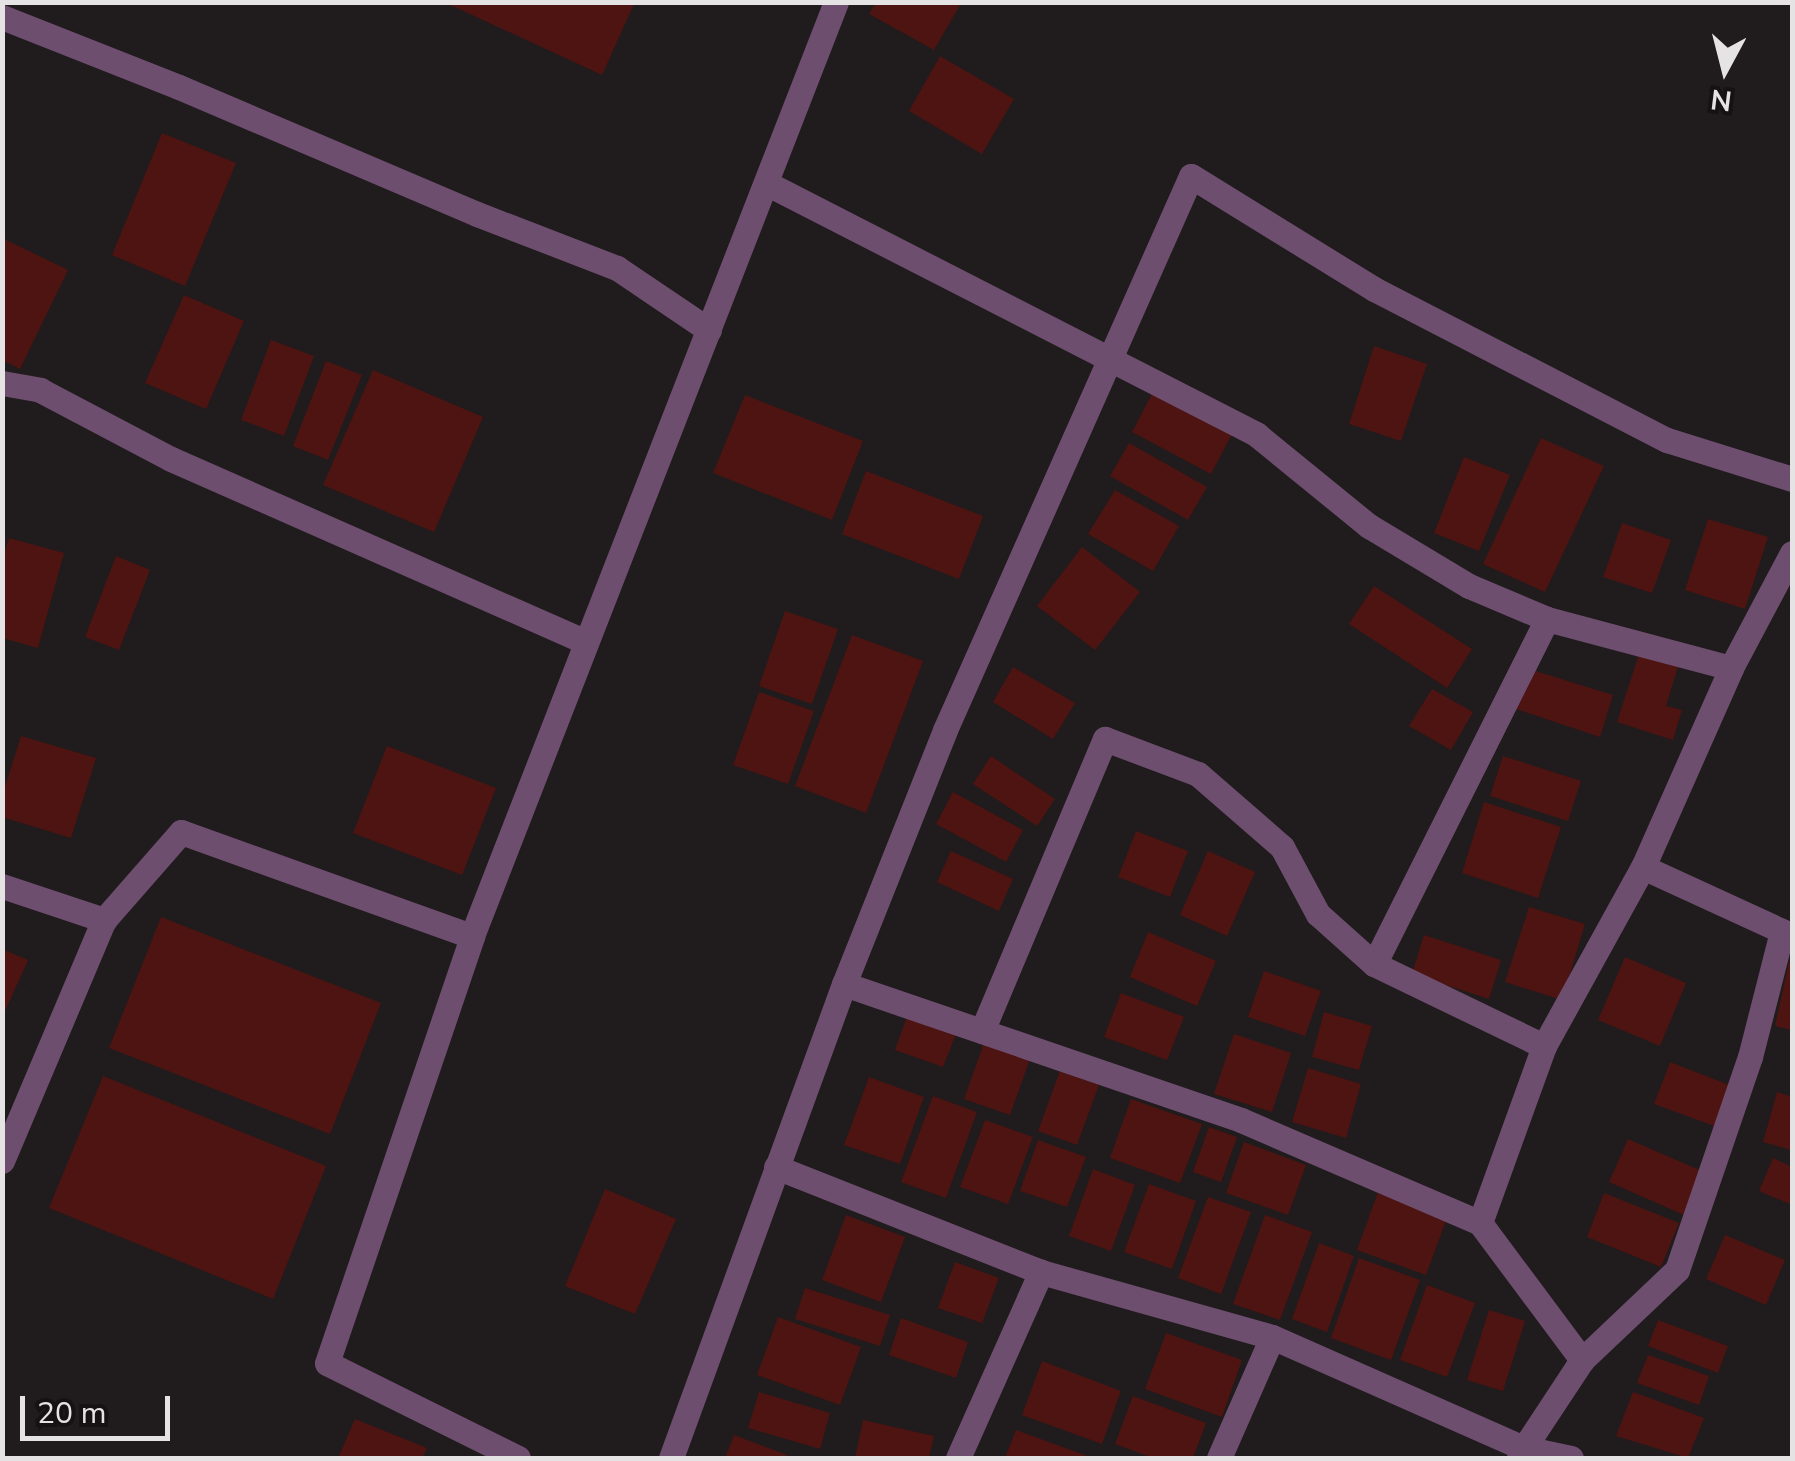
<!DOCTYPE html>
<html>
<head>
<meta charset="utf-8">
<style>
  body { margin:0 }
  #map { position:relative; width:1795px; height:1461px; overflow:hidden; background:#201b1c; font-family:"Nunito Sans",sans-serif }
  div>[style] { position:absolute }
  .building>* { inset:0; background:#4d1412 }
  .minor>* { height:25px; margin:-12.5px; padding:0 12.5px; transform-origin:12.5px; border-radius:12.5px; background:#6e4e6f }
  span { translate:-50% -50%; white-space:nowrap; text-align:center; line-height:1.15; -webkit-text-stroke:8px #161213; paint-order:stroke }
  .frame { position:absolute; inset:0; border:5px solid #e6e3e4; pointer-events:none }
  .north { position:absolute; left:1675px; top:20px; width:100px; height:100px; -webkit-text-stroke:8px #161213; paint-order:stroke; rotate:187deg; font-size:28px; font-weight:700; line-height:40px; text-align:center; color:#e6e3e4 }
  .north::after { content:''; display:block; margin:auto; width:35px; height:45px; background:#e6e3e4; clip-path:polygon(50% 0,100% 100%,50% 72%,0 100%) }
  .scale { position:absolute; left:20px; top:1396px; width:150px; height:45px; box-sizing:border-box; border:5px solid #e6e3e4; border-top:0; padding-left:12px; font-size:30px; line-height:35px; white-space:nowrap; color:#e6e3e4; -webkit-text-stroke:8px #161213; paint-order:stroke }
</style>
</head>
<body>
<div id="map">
  <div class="building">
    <div style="clip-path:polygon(444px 2px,635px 2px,602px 75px)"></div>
    <div style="clip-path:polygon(876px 2px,956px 2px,960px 5px,934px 50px,869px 14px)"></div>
    <div style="clip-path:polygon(940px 56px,1014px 99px,982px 154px,909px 111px)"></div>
    <div style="clip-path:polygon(162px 133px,236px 163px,185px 286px,112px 255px)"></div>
    <div style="clip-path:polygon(2px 238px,68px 270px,20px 369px,2px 360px)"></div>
    <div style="clip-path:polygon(184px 295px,244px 321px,206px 409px,145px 383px)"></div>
    <div style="clip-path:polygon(271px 340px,314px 356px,284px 436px,241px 420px)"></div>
    <div style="clip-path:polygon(1374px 346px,1427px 364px,1401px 441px,1349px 424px)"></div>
    <div style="clip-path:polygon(326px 361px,362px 375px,328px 460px,293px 446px)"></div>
    <div style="clip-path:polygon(373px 370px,483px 417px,434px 532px,323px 485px)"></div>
    <div style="clip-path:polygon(1153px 392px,1232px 434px,1211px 474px,1132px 432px)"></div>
    <div style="clip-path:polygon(745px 395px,863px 441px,832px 520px,713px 473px)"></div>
    <div style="clip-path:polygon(1541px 438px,1604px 466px,1545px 592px,1483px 564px)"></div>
    <div style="clip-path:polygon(1129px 443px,1207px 487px,1188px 520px,1110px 476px)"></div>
    <div style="clip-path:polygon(1464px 457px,1510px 475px,1479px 551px,1434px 533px)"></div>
    <div style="clip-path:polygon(866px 471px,983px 516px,959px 579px,842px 534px)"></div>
    <div style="clip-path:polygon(1115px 490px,1179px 526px,1153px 571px,1088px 534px)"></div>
    <div style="clip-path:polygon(1708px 519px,1768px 537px,1745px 609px,1685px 590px)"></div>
    <div style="clip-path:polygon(1622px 523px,1671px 540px,1652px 593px,1603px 577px)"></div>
    <div style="clip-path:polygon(9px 538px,64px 553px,38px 648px,2px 638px,2px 560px)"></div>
    <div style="clip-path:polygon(1082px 547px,1140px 592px,1095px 650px,1037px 606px)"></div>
    <div style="clip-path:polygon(116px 556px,150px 570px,119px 650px,85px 637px)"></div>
    <div style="clip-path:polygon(1374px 586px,1472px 649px,1447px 688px,1349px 624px)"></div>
    <div style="clip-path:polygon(785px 611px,838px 629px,812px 704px,759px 686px)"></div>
    <div style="clip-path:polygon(852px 635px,923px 661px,866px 813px,795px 786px)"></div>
    <div style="clip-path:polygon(1639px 654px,1678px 667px,1666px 706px,1682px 710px,1673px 740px,1617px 722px)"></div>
    <div style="clip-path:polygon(1013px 667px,1075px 703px,1053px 739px,993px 702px)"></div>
    <div style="clip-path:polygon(1529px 669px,1613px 695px,1600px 737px,1516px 709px)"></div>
    <div style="clip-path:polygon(1432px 689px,1473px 712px,1451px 750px,1409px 726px)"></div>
    <div style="clip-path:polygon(759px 692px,814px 711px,788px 784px,733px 765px)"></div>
    <div style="clip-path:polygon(21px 736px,96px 758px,71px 838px,2px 817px,2px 796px)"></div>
    <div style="clip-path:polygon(387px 746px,496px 788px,462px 875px,353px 833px)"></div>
    <div style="clip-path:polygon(991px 756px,1055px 799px,1037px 826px,973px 784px)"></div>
    <div style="clip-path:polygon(1503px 756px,1581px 781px,1568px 821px,1490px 796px)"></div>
    <div style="clip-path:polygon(953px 792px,1023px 830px,1006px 862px,936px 824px)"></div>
    <div style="clip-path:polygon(1484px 802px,1561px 827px,1538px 898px,1462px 873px)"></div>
    <div style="clip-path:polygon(1136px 831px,1188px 851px,1170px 897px,1118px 877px)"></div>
    <div style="clip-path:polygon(951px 851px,1013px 879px,999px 911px,937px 882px)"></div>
    <div style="clip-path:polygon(1208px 851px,1255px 872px,1227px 936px,1180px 915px)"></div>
    <div style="clip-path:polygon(1529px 907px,1585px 924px,1562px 1000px,1505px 982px)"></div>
    <div style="clip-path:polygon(161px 917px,381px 1003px,330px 1134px,109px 1048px)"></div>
    <div style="clip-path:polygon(1148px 932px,1216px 961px,1197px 1006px,1130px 977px)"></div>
    <div style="clip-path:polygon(1424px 935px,1501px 960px,1489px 999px,1412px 974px)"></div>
    <div style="clip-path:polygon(2px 949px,28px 960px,2px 1018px)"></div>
    <div style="clip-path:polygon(1625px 957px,1686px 983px,1660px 1046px,1598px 1020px)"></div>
    <div style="clip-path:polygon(1789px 962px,1792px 963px,1792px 1030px,1775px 1026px)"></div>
    <div style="clip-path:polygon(1264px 971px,1321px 991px,1305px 1036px,1248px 1017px)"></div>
    <div style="clip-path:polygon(1121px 993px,1184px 1017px,1167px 1060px,1104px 1037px)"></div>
    <div style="clip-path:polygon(909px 1011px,958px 1029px,943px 1067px,895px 1050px)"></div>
    <div style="clip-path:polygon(1324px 1012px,1372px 1026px,1359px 1070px,1312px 1057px)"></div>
    <div style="clip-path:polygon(1234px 1034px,1291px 1053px,1272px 1112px,1214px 1094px)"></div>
    <div style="clip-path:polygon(985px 1040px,1031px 1056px,1010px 1115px,964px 1099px)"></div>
    <div style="clip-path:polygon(1670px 1062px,1732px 1086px,1717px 1127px,1654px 1104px)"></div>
    <div style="clip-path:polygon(1308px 1068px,1361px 1084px,1346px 1138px,1292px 1122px)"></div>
    <div style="clip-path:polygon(1060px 1071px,1099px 1085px,1077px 1145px,1038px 1131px)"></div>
    <div style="clip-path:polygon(103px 1076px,326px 1166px,273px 1299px,49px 1208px)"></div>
    <div style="clip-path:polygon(869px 1077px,924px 1097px,900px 1164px,844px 1145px)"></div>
    <div style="clip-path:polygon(1777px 1092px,1792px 1097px,1792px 1150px,1763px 1142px)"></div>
    <div style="clip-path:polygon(933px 1096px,977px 1112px,946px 1198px,901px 1182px)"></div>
    <div style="clip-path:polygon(1131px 1099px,1202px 1124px,1180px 1183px,1110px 1158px)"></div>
    <div style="clip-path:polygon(985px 1120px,1033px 1137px,1008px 1204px,960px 1187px)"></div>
    <div style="clip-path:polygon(1209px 1127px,1237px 1137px,1221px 1182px,1193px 1172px)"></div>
    <div style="clip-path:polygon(1628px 1139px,1704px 1172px,1684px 1215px,1609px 1182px)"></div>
    <div style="clip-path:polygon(1038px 1140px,1086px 1157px,1067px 1207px,1020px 1191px)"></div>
    <div style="clip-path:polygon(1244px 1142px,1306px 1165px,1288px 1215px,1226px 1193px)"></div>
    <div style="clip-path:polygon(1773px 1158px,1792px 1167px,1792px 1205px,1759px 1191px)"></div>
    <div style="clip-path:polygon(1093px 1169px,1135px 1185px,1111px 1251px,1069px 1236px)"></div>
    <div style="clip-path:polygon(1149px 1184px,1196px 1201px,1172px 1269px,1124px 1252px)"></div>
    <div style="clip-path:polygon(605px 1189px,676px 1219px,635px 1314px,565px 1286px)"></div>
    <div style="clip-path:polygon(1378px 1192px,1447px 1218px,1426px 1275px,1357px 1250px)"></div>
    <div style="clip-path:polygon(1604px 1193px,1679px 1223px,1661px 1267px,1587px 1237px)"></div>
    <div style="clip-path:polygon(1208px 1197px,1251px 1212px,1221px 1294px,1178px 1278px)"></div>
    <div style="clip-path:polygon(846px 1215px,905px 1237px,881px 1302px,822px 1280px)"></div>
    <div style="clip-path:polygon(1265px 1215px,1312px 1232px,1280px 1320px,1233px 1304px)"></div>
    <div style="clip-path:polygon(1725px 1235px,1785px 1260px,1766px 1305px,1706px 1279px)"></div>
    <div style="clip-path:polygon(1319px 1243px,1354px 1256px,1327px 1332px,1292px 1319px)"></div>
    <div style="clip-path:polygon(1359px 1258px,1420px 1280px,1391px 1360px,1331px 1338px)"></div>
    <div style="clip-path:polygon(955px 1262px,999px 1278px,982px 1323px,938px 1308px)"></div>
    <div style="clip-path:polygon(1427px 1285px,1475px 1303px,1447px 1377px,1400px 1360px)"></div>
    <div style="clip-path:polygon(805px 1288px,890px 1315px,880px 1346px,795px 1319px)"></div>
    <div style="clip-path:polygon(1489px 1310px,1525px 1321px,1503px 1391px,1467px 1380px)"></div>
    <div style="clip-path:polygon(778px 1317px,861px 1347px,840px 1405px,757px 1375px)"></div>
    <div style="clip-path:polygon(901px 1318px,968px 1342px,956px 1378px,889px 1355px)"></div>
    <div style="clip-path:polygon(1658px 1320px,1728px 1346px,1718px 1373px,1648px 1346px)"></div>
    <div style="clip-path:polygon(1166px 1333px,1242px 1360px,1222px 1417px,1145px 1389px)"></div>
    <div style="clip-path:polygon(1648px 1355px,1709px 1376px,1699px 1405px,1637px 1383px)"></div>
    <div style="clip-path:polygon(1042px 1361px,1121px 1391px,1102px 1444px,1022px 1415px)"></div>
    <div style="clip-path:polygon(759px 1392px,830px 1413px,820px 1449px,748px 1428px)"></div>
    <div style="clip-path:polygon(1633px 1392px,1704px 1418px,1688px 1458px,1616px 1436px)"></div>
    <div style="clip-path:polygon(1133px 1396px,1206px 1423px,1193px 1458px,1153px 1458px,1115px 1444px)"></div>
    <div style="clip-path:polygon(355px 1419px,427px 1448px,422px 1458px,338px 1458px)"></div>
    <div style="clip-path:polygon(863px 1420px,934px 1436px,929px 1458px,855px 1458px)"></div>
    <div style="clip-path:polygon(1016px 1430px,1093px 1458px,1005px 1458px)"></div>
    <div style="clip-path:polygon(734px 1435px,787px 1455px,785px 1458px,725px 1458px)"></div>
  </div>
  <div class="minor">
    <div style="left:2px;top:17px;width:190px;rotate:21.6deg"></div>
    <div style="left:179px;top:87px;width:324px;rotate:23.1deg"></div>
    <div style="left:477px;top:214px;width:150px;rotate:21.1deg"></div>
    <div style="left:617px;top:268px;width:111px;rotate:34deg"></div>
    <div style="left:766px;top:183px;width:551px;rotate:27.12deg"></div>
    <div style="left:1256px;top:434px;width:146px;rotate:39.2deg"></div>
    <div style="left:1369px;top:526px;width:117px;rotate:31deg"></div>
    <div style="left:1469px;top:586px;width:85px;rotate:22.9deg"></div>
    <div style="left:1547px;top:619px;width:386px;rotate:116.6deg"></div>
    <div style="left:1374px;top:964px;width:189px;rotate:25.8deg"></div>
    <div style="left:1544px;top:1046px;width:188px;rotate:109.9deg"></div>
    <div style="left:2px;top:383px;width:39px;rotate:10deg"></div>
    <div style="left:40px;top:390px;width:148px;rotate:27.8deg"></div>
    <div style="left:171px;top:459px;width:451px;rotate:23.8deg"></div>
    <div style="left:1731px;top:668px;width:130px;rotate:-62.1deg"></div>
    <div style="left:2px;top:886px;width:108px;rotate:18.4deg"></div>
    <div style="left:844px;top:984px;width:420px;rotate:18.9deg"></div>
    <div style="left:1241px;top:1120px;width:260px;rotate:23.3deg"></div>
    <div style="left:1480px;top:1223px;width:171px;rotate:53.3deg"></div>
    <div style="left:1582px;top:1360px;width:105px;rotate:123.4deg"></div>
    <div style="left:1524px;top:1448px;width:48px;rotate:12deg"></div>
    <div style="left:982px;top:1031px;width:317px;rotate:-67.2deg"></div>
    <div style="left:1105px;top:739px;width:99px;rotate:20.6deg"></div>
    <div style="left:1198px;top:774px;width:111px;rotate:41deg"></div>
    <div style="left:1282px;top:847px;width:76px;rotate:61.8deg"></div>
    <div style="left:1318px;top:914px;width:75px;rotate:41.8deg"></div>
    <div style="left:1544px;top:1046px;width:205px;rotate:-61.1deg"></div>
    <div style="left:1643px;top:867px;width:218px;rotate:-66.1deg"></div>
    <div style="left:1731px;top:668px;width:190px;rotate:-165.1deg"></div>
    <div style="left:2px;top:1161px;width:262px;rotate:-67.1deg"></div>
    <div style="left:104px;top:920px;width:117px;rotate:-48.8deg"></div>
    <div style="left:181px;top:832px;width:309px;rotate:19.7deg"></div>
    <div style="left:776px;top:1167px;width:285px;rotate:21.6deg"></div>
    <div style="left:1041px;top:1272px;width:240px;rotate:15.7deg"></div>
    <div style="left:1272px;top:1337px;width:275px;rotate:23.8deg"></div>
    <div style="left:1524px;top:1448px;width:11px;rotate:117deg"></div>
    <div style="left:1582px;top:1360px;width:131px;rotate:-43.5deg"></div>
    <div style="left:1677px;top:1270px;width:225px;rotate:-71.1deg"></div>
    <div style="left:1750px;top:1057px;width:130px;rotate:-75.7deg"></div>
    <div style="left:1782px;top:931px;width:153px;rotate:-155.3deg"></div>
    <div style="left:518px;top:1458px;width:213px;rotate:-153.6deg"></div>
    <div style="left:327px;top:1363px;width:451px;rotate:-71.2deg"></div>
    <div style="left:472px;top:936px;width:1002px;rotate:-68.71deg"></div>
    <div style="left:671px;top:1458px;width:505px;rotate:-69.95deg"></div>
    <div style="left:844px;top:984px;width:273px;rotate:-68.3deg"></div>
    <div style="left:945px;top:730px;width:606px;rotate:-66.06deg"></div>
    <div style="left:1191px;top:176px;width:215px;rotate:31.7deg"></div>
    <div style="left:1374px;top:289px;width:330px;rotate:27.3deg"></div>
    <div style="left:1667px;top:440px;width:131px;rotate:17.3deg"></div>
    <div style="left:958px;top:1458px;width:204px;rotate:-66deg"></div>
    <div style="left:1219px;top:1458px;width:132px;rotate:-66.3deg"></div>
  </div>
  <div class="frame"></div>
  <div class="north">N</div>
  <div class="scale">20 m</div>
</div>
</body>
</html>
